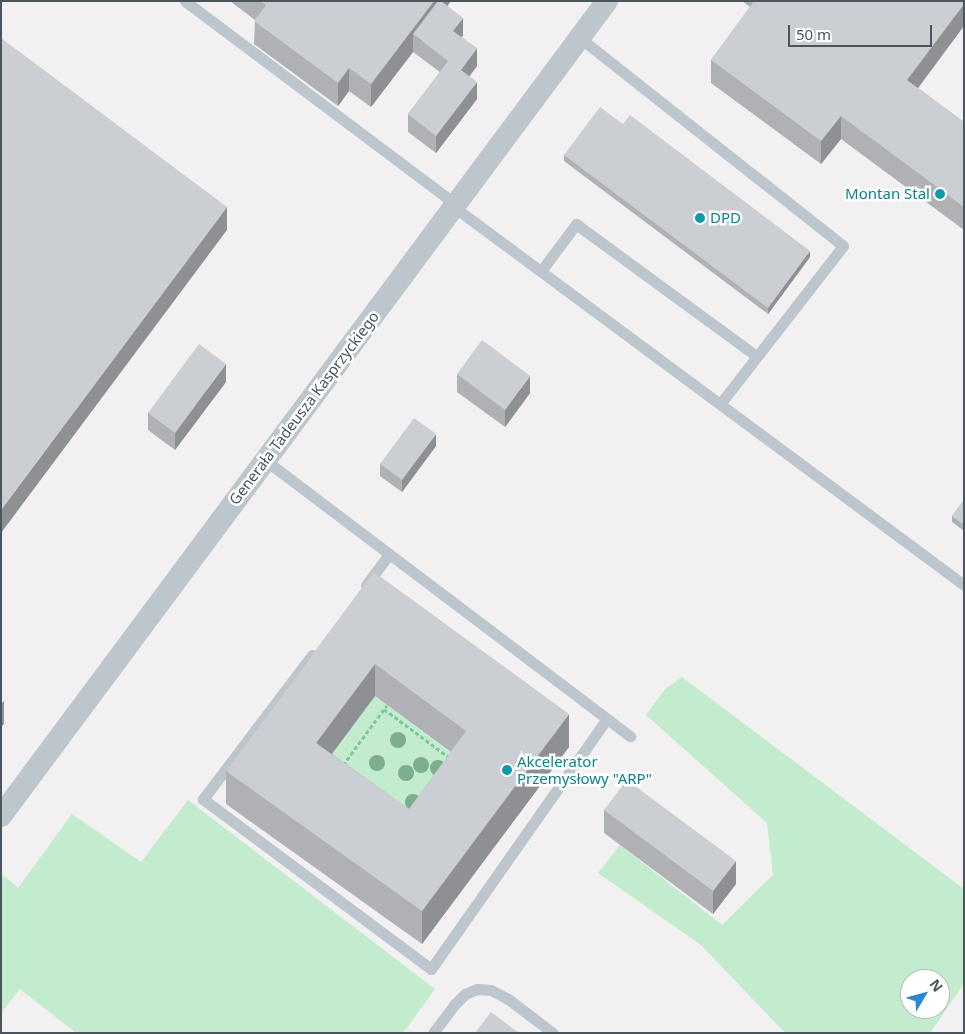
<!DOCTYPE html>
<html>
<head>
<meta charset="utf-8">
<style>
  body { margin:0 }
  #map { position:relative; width:965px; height:1034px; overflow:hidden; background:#f2f0f0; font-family:"Noto Sans",sans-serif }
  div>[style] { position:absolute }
  .green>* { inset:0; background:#c3ecce }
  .path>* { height:3px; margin-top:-1.5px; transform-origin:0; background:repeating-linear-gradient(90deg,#7ec79b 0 4px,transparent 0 6.5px) }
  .lane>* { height:11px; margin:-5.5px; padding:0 5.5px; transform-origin:5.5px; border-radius:5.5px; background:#bdc6cc }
  .street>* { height:22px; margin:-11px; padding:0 11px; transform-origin:11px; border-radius:11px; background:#bdc6cc }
  .trees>* { width:16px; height:16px; margin:-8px; border-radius:50%; background:#7eae90 }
  .wall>* { inset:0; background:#afb1b5 }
  .shaded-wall>* { inset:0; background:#8e9093 }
  .building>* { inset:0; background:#cbced2 }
  .dots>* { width:14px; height:14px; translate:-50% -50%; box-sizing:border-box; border:2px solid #fff; border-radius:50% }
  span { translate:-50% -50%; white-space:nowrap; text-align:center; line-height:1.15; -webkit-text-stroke:5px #fff; paint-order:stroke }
  .culture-label { font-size:15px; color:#0d838f }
  .right { translate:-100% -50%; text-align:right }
  .left { translate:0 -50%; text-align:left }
  .street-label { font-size:15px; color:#4a555c }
  .frame { position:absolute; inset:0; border:2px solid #4a555c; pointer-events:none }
  .north { position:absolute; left:900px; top:969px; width:50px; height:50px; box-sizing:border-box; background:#fff; border:1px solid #b7bbbe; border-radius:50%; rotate:53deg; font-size:14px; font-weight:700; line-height:20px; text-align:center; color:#4a555c }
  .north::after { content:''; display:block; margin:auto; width:18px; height:22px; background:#2987d4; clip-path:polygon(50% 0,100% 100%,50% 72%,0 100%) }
  .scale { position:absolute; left:788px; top:25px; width:144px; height:22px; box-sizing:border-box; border:2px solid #4a555c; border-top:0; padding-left:6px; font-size:15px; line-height:18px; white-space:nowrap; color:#4a555c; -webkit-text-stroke:4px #fff; paint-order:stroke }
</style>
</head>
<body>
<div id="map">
  <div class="green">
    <div style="clip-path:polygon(evenodd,682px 677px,964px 889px,964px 984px,930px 1033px,785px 1033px,701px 945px,598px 873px,620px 845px,722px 925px,773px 875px,767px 823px,646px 715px,665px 689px,682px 677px,910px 979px,940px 979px,940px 1009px,910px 1009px,910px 979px)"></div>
    <div style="clip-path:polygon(375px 696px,466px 764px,409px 842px,316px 775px)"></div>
    <div style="clip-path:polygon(188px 800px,435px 989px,403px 1033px,76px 1033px,20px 989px,1px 1013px,1px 873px,18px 888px,72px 814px,141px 862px)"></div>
  </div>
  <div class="path">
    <div style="left:384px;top:709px;width:82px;rotate:36.6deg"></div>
    <div style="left:343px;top:765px;width:74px;rotate:-53.7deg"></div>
  </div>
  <div class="lane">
    <div style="left:185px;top:1px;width:325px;rotate:36.9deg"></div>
    <div style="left:445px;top:196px;width:14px;rotate:51deg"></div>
    <div style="left:454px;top:207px;width:635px;rotate:36.54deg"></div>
    <div style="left:580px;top:38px;width:335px;rotate:38.3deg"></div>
    <div style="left:843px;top:246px;width:200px;rotate:127.9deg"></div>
    <div style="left:541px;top:271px;width:59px;rotate:-53.3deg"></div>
    <div style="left:576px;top:224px;width:222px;rotate:36.2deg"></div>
    <div style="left:265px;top:460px;width:458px;rotate:37.1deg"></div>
    <div style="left:366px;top:585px;width:38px;rotate:-53deg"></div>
    <div style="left:312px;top:655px;width:181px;rotate:127.1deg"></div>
    <div style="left:203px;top:799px;width:284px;rotate:36.7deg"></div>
    <div style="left:431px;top:969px;width:306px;rotate:-54.9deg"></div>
    <div style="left:433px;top:1033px;width:35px;rotate:-53deg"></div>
    <div style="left:454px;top:1005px;width:16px;rotate:-45deg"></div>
    <div style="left:465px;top:994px;width:13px;rotate:-23deg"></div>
    <div style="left:477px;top:989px;width:14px;rotate:4deg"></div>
    <div style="left:491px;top:990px;width:19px;rotate:28deg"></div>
    <div style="left:508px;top:999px;width:56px;rotate:37.1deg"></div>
  </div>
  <div class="street">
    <div style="left:1px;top:816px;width:1016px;rotate:-53.37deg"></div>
  </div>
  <div class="trees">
    <div style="left:398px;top:740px"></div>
    <div style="left:377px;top:763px"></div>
    <div style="left:421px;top:765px"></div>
    <div style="left:438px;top:768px"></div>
    <div style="left:406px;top:773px"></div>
    <div style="left:413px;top:802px"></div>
  </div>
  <div class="wall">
    <div style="clip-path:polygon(230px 1px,451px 1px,447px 6px,463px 35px,462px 37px,477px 66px,469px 76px,477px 99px,436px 153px,408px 132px,408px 114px,440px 72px,413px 52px,371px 107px,349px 91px,338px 106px,254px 44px,255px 20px)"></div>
    <div style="clip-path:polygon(742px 1px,964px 1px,918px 88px,964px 122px,964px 230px,841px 139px,821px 164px,711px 83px,711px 60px,750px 7px)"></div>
    <div style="clip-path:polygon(623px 124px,810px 257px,768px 314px,564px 161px,564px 155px)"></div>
    <div style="clip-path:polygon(457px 374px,530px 393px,505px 427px,457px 392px)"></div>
    <div style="clip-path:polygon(226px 382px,175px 450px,148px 430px,148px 413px)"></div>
    <div style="clip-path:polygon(436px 446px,402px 492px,380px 476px,380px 464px)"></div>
    <div style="clip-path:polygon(964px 500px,964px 531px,952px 522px,952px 516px)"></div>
    <div style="clip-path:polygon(evenodd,374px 572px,569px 747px,422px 944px,226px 804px,226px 771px,374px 572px,375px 696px,451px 752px,409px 809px,332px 754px,375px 696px)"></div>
    <div style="clip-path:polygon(604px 810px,736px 884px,713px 914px,604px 833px)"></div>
  </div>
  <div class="shaded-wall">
    <div style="clip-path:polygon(434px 1px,451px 1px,421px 41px,413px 34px,413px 52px,371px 107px,371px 84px)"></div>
    <div style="clip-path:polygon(964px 4px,964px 26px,907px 103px,907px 80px)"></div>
    <div style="clip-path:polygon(463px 18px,463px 35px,453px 48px,453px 31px)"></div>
    <div style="clip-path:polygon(477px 48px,477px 66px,461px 88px,461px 70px)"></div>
    <div style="clip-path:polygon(349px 68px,349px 91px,338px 106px,338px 83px)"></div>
    <div style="clip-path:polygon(477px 82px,477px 99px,436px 153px,436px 136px)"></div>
    <div style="clip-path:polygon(841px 116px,841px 139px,821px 164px,821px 141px)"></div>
    <div style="clip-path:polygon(227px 207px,227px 230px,1px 533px,1px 510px)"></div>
    <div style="clip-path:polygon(810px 251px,810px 257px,768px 314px,768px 308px)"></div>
    <div style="clip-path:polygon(226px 364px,226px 382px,175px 450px,175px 433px)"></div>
    <div style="clip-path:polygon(530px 376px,530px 393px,505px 427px,505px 410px)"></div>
    <div style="clip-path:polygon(436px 434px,436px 446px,402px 492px,402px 480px)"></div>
    <div style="clip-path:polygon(375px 664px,375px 696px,316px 775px,316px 743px)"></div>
    <div style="clip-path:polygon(4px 701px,4px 724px,1px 727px,1px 704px)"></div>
    <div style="clip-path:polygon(569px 714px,569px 747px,422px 944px,422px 911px)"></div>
    <div style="clip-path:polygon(736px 861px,736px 884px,713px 914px,713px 891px)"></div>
  </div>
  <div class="building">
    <div style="clip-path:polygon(260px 1px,434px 1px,371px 84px,349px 68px,338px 83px,254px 21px,266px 5px)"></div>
    <div style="clip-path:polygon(438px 1px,441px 1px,463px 18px,453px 31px,477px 48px,461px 70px,477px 82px,436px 136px,408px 114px,448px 61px,413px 34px)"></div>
    <div style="clip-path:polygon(754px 1px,964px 1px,964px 4px,907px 80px,964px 122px,964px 207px,841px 116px,821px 141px,711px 60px)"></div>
    <div style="clip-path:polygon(1px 38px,227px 207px,1px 510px)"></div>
    <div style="clip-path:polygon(600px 107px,623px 124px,630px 115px,810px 251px,768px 308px,564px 155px)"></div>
    <div style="clip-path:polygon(482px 340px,530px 376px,505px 410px,457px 374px)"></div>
    <div style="clip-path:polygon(199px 344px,226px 364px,175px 433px,148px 413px)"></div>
    <div style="clip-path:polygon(414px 418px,436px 434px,402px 480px,380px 464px)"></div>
    <div style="clip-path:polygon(964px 500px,964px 525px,952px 516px)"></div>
    <div style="clip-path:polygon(evenodd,374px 572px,569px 714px,422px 911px,226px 771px,374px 572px,375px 664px,466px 731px,409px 809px,316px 743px,375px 664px)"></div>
    <div style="clip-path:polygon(627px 780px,736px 861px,713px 891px,604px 810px)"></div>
    <div style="clip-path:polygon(491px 1012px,519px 1033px,475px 1033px)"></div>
  </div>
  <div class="dots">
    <div style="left:940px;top:194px;background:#0f9aa8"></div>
    <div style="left:700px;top:218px;background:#0f9aa8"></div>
    <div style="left:507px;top:770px;background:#0f9aa8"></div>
  </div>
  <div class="culture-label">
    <span class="right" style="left:930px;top:194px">Montan Stal</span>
    <span class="left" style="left:710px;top:218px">DPD</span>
    <span class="left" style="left:517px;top:770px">Akcelerator<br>Przemysłowy "ARP"</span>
  </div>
  <div class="street-label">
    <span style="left:304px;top:408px;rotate:-53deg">Generała Tadeusza Kasprzyckiego</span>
  </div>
  <div class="frame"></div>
  <div class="north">N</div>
  <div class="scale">50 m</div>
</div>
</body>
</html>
